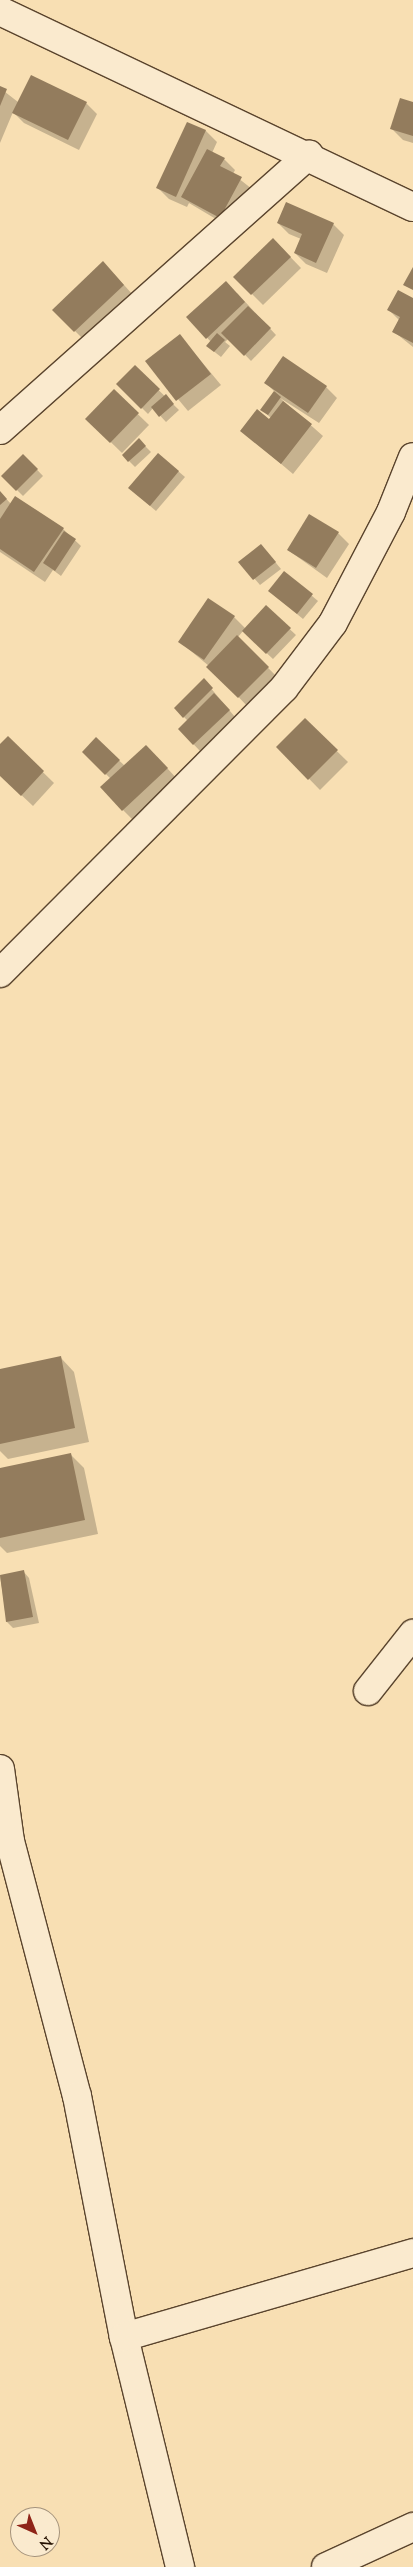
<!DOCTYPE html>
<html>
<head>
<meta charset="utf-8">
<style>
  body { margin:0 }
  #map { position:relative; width:413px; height:2567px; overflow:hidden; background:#f8dfb3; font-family:"Sorts Mill Goudy",serif }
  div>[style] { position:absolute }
  .shadow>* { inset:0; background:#0003 }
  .building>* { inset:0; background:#937c5d }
  .roads { filter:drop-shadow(1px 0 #5a442d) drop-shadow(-1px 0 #5a442d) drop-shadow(0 1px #5a442d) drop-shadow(0 -1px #5a442d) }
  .minor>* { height:28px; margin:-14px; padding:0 14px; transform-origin:14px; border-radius:14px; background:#faeace }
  span { translate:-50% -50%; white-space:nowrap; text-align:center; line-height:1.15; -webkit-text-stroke:4px #faeace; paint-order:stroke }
  .north { position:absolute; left:10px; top:2507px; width:50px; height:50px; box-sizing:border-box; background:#faeace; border:1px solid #a5937c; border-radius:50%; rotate:136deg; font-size:14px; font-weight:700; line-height:20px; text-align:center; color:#251100 }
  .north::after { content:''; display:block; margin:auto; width:18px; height:22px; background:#8f2418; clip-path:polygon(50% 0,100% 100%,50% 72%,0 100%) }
</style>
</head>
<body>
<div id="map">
  <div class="shadow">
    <div style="clip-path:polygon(0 88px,18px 102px,86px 103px,97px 114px,79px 150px,24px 123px,13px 112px,0 143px)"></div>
    <div style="clip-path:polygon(413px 103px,413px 143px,403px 140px,392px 129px)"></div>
    <div style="clip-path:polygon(188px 124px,206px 131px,217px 142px,212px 153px,224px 159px,235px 170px,233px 174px,252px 189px,231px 228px,189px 203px,187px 207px,169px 199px,158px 188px)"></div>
    <div style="clip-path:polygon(278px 223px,333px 224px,344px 235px,327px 273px,306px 264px,295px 253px,301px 239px,289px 234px)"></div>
    <div style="clip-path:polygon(273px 239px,301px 268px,263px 305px,235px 277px)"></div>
    <div style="clip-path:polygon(114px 274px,134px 296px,86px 342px,54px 310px)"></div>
    <div style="clip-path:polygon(237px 293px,276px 335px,251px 361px,229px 338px,225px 342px,230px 346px,221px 357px,207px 346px,211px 342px,188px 317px)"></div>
    <div style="clip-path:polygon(413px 300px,413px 347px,393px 331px,399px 320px,388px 309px)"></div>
    <div style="clip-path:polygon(180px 336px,221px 385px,188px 411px,147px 362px)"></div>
    <div style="clip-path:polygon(135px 367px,179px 410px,166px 422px,153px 408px,148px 414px,118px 384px)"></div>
    <div style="clip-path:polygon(266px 383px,326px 387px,337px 398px,319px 423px,280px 398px,323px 436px,293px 474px,242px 431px,271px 418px,262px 410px,275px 392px)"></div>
    <div style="clip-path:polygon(114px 391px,149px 425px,122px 453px,87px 419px)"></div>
    <div style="clip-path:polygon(145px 446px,151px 452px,135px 467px,123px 455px)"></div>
    <div style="clip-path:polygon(158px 454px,185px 477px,156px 511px,136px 494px)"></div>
    <div style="clip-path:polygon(23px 455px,43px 476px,23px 496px,3px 476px)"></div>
    <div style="clip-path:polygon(0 492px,11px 504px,63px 529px,81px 546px,61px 576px,53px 570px,45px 582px,0 552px)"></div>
    <div style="clip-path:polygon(338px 533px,349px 544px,327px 578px,288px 550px)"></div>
    <div style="clip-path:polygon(267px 552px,281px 569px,260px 585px,240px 562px)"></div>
    <div style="clip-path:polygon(285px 573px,318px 601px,303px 619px,269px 591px)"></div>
    <div style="clip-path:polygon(266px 607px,296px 635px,273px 659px,243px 631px,238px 637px,279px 679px,249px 708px,209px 666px,180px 642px,234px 617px,246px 629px)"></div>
    <div style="clip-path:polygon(204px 680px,235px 717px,200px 751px,179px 729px,188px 721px,175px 708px)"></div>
    <div style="clip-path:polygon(305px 720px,348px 762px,320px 790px,278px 747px)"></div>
    <div style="clip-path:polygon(8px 738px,54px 783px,33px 806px,0 775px,0 746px)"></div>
    <div style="clip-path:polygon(96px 739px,125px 766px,157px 757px,178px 780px,134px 821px,123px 810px,111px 779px,83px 752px)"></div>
    <div style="clip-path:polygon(61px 1358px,74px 1372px,89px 1442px,8px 1459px,0 1451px,0 1370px)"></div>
    <div style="clip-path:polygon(70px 1454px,84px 1468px,98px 1534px,7px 1553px,0 1546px,0 1469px)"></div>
    <div style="clip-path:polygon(23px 1571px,29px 1578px,39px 1623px,13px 1628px,7px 1622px,0 1576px)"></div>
  </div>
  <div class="building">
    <div style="clip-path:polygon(31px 75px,87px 102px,68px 140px,12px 113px)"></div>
    <div style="clip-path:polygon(0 86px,7px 89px,0 106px)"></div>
    <div style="clip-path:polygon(400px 98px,413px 102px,413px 136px,390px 129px)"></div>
    <div style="clip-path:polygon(187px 122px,206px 130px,176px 197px,156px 188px)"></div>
    <div style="clip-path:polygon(207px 149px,225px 158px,220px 166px,242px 177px,220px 218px,181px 197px)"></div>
    <div style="clip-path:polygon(286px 202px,334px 223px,316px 263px,294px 253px,302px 234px,277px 223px)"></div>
    <div style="clip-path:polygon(273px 238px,291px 257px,251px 295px,233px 277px)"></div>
    <div style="clip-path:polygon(103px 261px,124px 285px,74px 332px,52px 310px)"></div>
    <div style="clip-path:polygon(413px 267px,413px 290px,403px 285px)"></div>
    <div style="clip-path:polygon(226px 281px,245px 302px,206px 339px,186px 317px)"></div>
    <div style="clip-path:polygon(398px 290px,413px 298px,413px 343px,392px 332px,400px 317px,387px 310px)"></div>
    <div style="clip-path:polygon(248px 306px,271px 328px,244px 356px,221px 333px)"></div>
    <div style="clip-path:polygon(217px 333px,225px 340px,214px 352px,206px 346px)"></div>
    <div style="clip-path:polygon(180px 334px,211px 374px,176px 401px,145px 361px)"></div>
    <div style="clip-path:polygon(283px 356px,327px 386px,308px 413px,264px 383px)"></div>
    <div style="clip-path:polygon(135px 365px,160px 389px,141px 409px,116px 384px)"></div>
    <div style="clip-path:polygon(114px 389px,139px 413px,110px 443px,85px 419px)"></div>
    <div style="clip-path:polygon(274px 391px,281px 397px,268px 415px,260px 410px)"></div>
    <div style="clip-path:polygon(166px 394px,174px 404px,159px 417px,151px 407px)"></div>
    <div style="clip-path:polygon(283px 401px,312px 424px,281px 464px,240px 431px,257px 409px,269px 419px)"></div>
    <div style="clip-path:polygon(139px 438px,146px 446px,128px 462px,122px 455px)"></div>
    <div style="clip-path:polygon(158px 453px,179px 471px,150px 506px,128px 488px)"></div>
    <div style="clip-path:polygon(23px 454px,38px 469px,16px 491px,1px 476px)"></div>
    <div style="clip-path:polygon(0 491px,7px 499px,0 505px)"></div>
    <div style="clip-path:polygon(15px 496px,64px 528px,34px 572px,0 549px,0 519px)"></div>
    <div style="clip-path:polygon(309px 514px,339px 532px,316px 568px,287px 550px)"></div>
    <div style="clip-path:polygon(64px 531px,76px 539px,55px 571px,43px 563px)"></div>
    <div style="clip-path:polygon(261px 544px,276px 562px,253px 580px,238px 562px)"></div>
    <div style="clip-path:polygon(284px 571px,313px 594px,297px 614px,268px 591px)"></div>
    <div style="clip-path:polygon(208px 598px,235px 616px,204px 660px,178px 642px)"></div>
    <div style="clip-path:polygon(266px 605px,291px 628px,266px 654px,242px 631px)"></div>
    <div style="clip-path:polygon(237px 635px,269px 667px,238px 698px,206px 667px)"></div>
    <div style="clip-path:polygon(204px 678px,213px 688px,183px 718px,174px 708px)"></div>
    <div style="clip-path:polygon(214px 693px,230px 710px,193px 745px,178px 729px)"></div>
    <div style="clip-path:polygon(305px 718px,338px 750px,308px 780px,276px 747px)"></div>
    <div style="clip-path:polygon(8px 736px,44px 771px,21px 796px,0 776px,0 744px)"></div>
    <div style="clip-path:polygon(96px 737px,120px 760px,105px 775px,82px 752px)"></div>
    <div style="clip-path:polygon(146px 745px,168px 768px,122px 811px,100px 787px)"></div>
    <div style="clip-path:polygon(61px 1356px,75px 1428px,0 1444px,0 1369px)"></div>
    <div style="clip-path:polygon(71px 1453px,85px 1520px,0 1538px,0 1468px)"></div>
    <div style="clip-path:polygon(24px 1570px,33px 1617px,6px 1622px,0 1575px)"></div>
  </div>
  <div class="roads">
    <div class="minor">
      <div style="left:0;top:11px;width:457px;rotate:25.4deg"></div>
      <div style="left:0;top:430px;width:414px;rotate:-41.7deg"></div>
      <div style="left:0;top:973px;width:402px;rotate:-45.1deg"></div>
      <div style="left:284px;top:688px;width:81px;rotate:-53deg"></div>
      <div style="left:333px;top:623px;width:125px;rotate:-62.4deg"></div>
      <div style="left:391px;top:512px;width:59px;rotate:-68.2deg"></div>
      <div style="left:368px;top:1691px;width:73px;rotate:-51.7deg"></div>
      <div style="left:0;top:1769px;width:73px;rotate:82.1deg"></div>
      <div style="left:10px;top:1841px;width:264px;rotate:75.3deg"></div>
      <div style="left:77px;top:2096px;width:246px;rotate:79deg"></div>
      <div style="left:124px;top:2337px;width:237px;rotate:76.3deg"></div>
      <div style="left:124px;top:2337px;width:301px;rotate:-16.2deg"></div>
      <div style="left:326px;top:2567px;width:96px;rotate:-24.7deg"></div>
    </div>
  </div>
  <div class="north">N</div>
</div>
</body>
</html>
